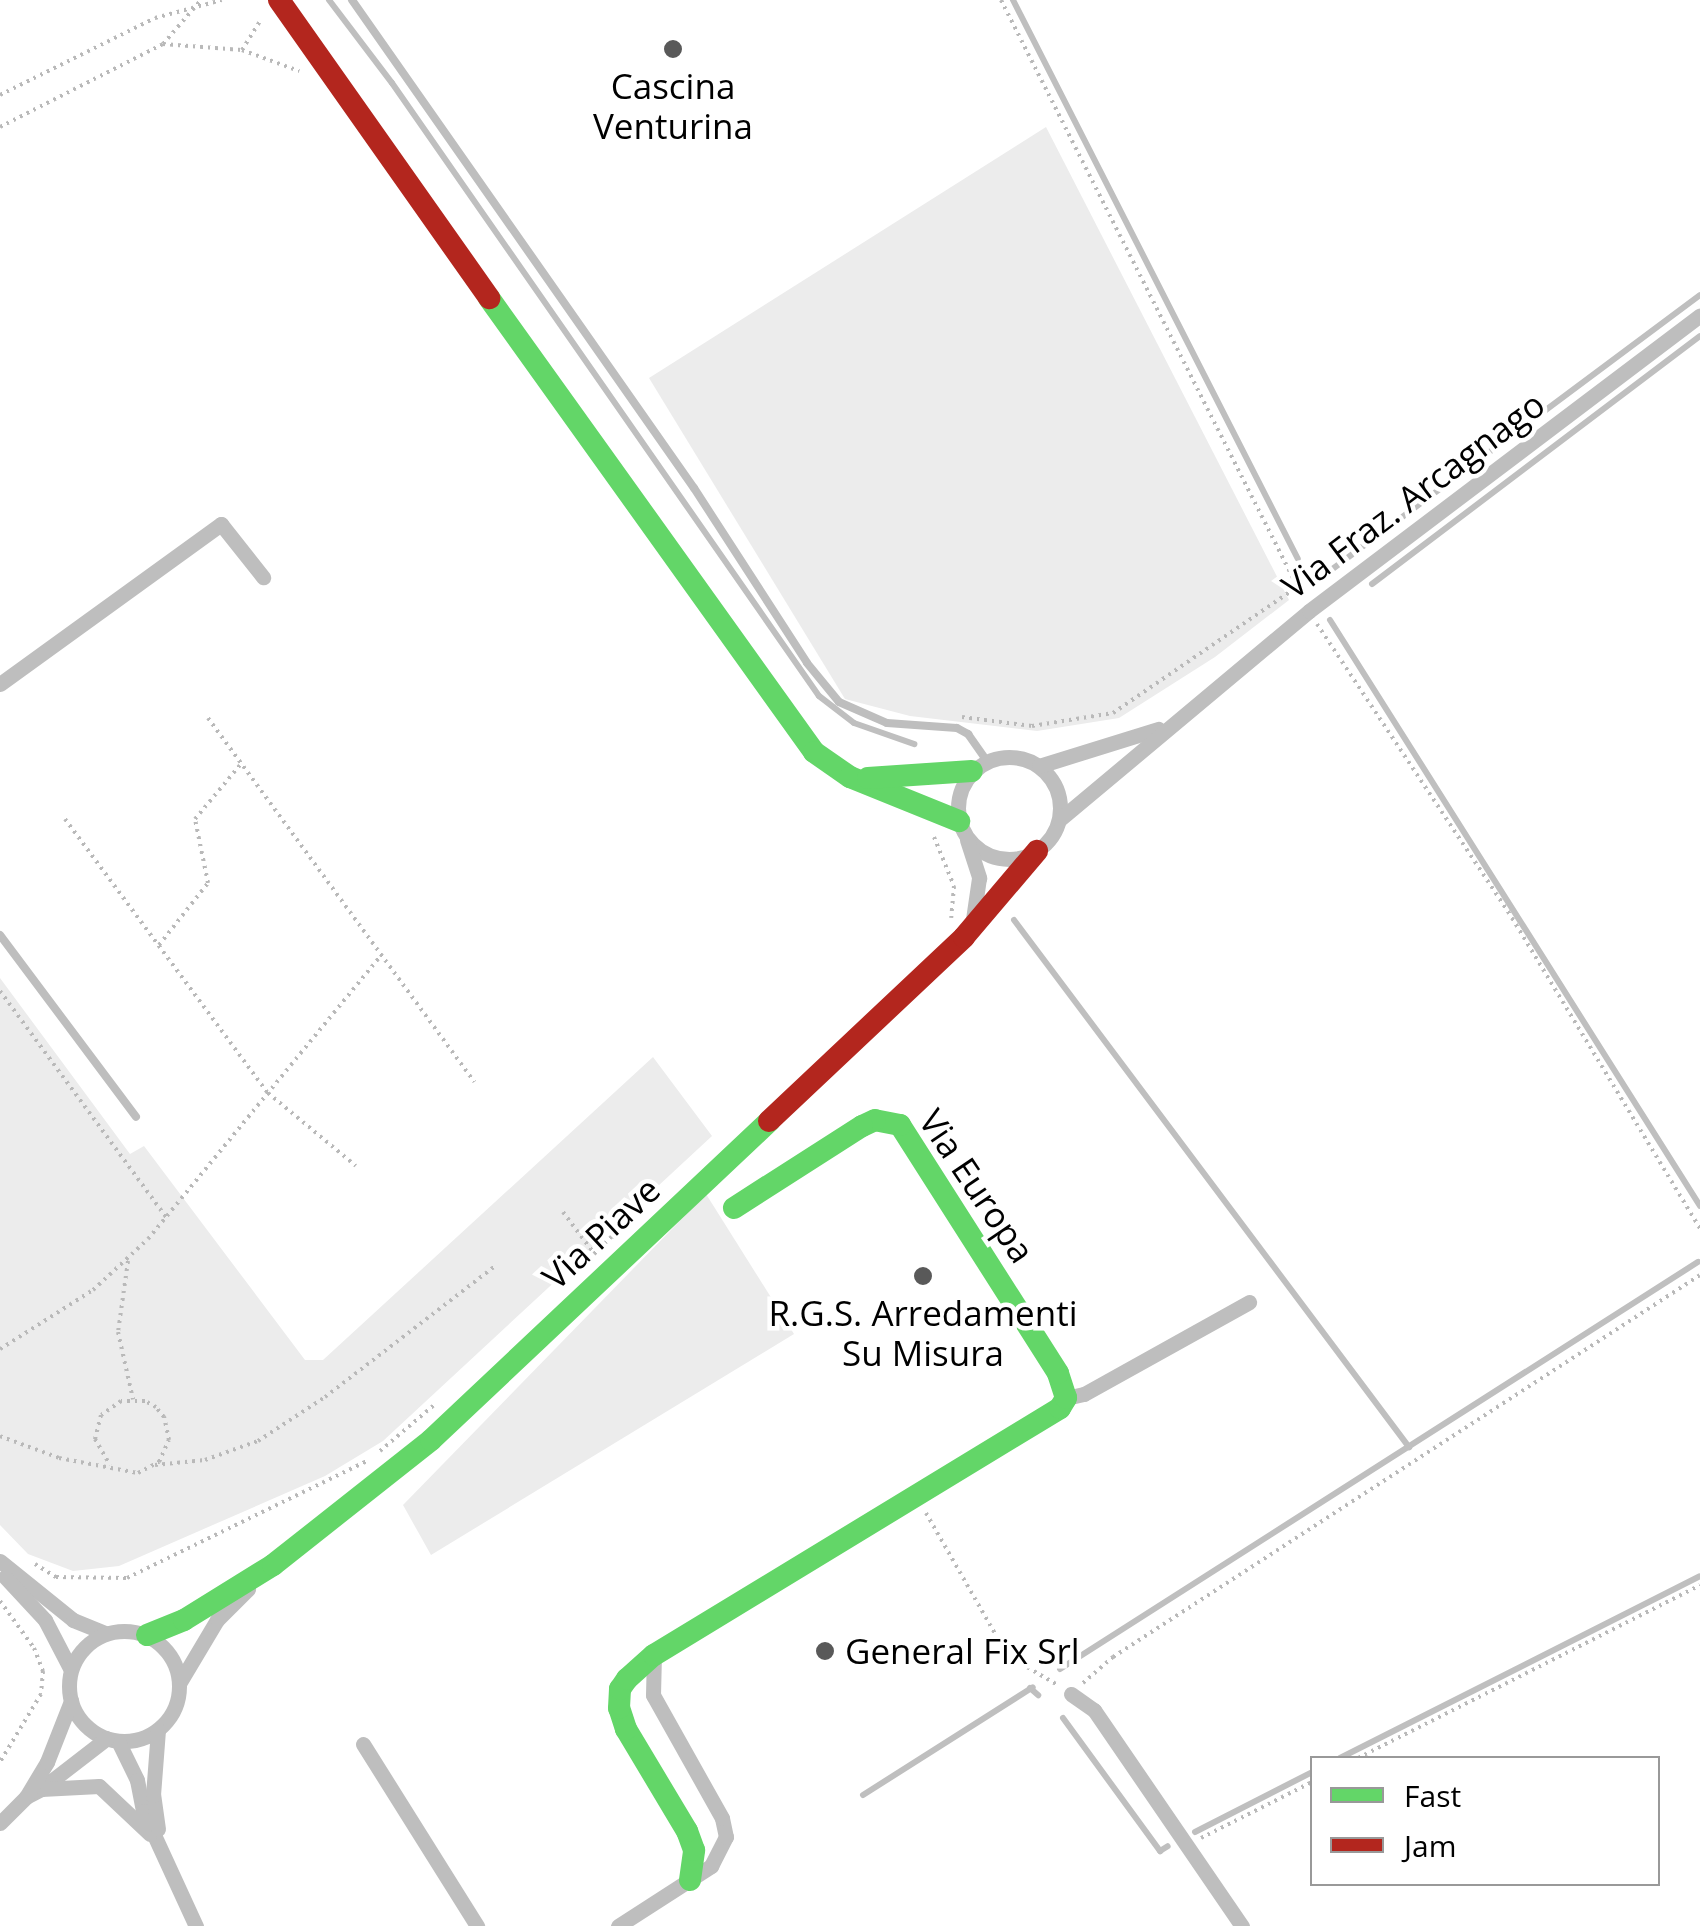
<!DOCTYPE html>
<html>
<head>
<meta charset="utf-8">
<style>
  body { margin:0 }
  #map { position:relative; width:1700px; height:1926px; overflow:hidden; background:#fff; font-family:"Open Sans",sans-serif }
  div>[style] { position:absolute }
  .green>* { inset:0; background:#ececec }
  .stream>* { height:6px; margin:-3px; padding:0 3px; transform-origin:3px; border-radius:3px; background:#bfbfbf }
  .path>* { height:4px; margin-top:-2px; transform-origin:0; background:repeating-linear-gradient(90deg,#b9b9b9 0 2.5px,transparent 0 7.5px) }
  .lane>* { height:8px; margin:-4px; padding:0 4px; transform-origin:4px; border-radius:4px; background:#bebebe }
  .street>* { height:15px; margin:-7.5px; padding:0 7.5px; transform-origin:7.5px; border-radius:7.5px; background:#bebebe }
  .street>.ring { margin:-7.5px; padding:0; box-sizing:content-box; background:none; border:15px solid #bebebe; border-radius:50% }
  .fast>* { height:22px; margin:-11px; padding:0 11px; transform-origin:11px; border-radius:11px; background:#63d668 }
  .jam>* { height:22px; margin:-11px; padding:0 11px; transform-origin:11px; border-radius:11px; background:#b3261e }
  .dots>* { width:28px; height:28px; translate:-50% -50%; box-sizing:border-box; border:5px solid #fff; border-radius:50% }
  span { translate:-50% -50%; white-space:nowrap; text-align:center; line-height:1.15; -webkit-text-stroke:9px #fff; paint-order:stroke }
  .poi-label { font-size:35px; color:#000 }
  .left { translate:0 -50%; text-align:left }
  .street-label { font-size:35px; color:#000 }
  .legend { position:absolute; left:1310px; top:1756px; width:350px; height:130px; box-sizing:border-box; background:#fff; border:2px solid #999; margin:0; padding:12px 18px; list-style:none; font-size:30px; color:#000 }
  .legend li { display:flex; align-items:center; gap:20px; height:50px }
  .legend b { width:50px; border:2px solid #999 }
</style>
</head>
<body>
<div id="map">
  <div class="green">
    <div style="clip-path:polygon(1046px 127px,1289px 600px,1215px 657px,1119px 718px,1037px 731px,910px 716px,845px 699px,649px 378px)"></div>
    <div style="clip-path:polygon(0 978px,130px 1154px,144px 1146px,305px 1360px,323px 1360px,653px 1057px,712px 1136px,383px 1441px,325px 1476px,119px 1566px,73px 1571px,28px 1554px,0 1525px)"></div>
    <div style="clip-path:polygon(706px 1194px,794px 1334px,431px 1555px,403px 1505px)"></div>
  </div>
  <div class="stream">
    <div style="left:329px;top:0;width:104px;rotate:52.8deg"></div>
    <div style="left:392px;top:83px;width:747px;rotate:55.14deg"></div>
    <div style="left:819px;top:696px;width:44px;rotate:37.6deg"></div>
    <div style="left:854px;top:723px;width:64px;rotate:19.3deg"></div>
    <div style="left:1013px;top:0;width:627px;rotate:62.99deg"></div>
    <div style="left:1372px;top:584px;width:411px;rotate:-37.1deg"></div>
    <div style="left:1311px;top:585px;width:485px;rotate:-36.7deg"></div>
    <div style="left:1330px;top:620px;width:693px;rotate:57.73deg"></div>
    <div style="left:1014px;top:920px;width:659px;rotate:53.15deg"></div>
    <div style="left:1060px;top:1669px;width:757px;rotate:-32.54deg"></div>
    <div style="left:1030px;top:1688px;width:11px;rotate:41deg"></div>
    <div style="left:1063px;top:1718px;width:165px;rotate:53.9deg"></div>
    <div style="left:1160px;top:1851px;width:9px;rotate:-32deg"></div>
    <div style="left:1340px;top:1758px;width:403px;rotate:-26.8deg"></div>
    <div style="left:863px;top:1795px;width:201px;rotate:-32.4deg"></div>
    <div style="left:1195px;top:1832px;width:131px;rotate:-27.1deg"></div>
  </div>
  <div class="path">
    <div style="left:1001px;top:0;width:665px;rotate:63.2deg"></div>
    <div style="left:163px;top:44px;width:79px;rotate:4.3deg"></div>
    <div style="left:242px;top:50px;width:61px;rotate:20.2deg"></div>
    <div style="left:242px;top:50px;width:36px;rotate:-58deg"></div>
    <div style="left:0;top:95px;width:173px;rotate:-26.4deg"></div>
    <div style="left:155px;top:18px;width:69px;rotate:-15deg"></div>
    <div style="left:0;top:127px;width:183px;rotate:-27deg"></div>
    <div style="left:163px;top:44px;width:58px;rotate:-49.2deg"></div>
    <div style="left:1317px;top:624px;width:353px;rotate:56.4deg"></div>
    <div style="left:1512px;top:918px;width:363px;rotate:58.8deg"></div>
    <div style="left:962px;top:717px;width:71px;rotate:7.3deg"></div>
    <div style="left:1032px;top:726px;width:82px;rotate:-9.1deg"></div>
    <div style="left:1113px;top:713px;width:223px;rotate:-34.4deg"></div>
    <div style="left:208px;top:718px;width:451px;rotate:53.8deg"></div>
    <div style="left:65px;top:819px;width:341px;rotate:53.5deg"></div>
    <div style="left:268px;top:1093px;width:114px;rotate:39.7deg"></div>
    <div style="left:934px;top:837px;width:53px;rotate:67.8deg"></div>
    <div style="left:954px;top:886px;width:32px;rotate:95deg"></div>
    <div style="left:159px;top:945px;width:79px;rotate:-51.7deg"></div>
    <div style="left:208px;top:883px;width:65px;rotate:-101.5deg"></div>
    <div style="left:195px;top:819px;width:70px;rotate:-50.2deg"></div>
    <div style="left:0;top:991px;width:282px;rotate:53.7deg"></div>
    <div style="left:563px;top:1212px;width:50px;rotate:53.1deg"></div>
    <div style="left:594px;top:1254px;width:25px;rotate:-45deg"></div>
    <div style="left:612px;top:1236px;width:4px;rotate:27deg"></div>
    <div style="left:128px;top:1261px;width:72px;rotate:98deg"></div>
    <div style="left:118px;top:1332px;width:69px;rotate:77.4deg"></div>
    <div style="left:0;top:1349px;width:110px;rotate:-32.4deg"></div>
    <div style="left:93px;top:1290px;width:75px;rotate:-42.8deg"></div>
    <div style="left:148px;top:1239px;width:367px;rotate:-50.6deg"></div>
    <div style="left:0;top:1436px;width:63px;rotate:20.4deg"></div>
    <div style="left:59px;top:1458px;width:80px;rotate:10.8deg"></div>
    <div style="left:138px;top:1473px;width:24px;rotate:-28deg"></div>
    <div style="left:159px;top:1462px;width:24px;rotate:-66deg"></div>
    <div style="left:169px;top:1440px;width:24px;rotate:-102deg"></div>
    <div style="left:164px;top:1417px;width:13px;rotate:-129deg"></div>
    <div style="left:156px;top:1407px;width:13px;rotate:-151deg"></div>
    <div style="left:145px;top:1401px;width:24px;rotate:180deg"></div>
    <div style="left:121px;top:1401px;width:24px;rotate:145deg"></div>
    <div style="left:101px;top:1415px;width:25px;rotate:104deg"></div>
    <div style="left:95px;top:1439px;width:30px;rotate:60deg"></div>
    <div style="left:380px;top:1451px;width:71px;rotate:-40.4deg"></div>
    <div style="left:155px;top:1465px;width:50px;rotate:-5.7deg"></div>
    <div style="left:205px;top:1460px;width:56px;rotate:-19.7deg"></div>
    <div style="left:258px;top:1441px;width:80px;rotate:-33.3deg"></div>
    <div style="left:325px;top:1397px;width:215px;rotate:-37.6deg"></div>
    <div style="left:926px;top:1513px;width:165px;rotate:60.2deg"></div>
    <div style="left:1008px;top:1656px;width:56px;rotate:30.3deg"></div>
    <div style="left:35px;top:1564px;width:25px;rotate:32deg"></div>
    <div style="left:56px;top:1577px;width:71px;rotate:0.8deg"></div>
    <div style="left:127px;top:1578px;width:269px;rotate:-26deg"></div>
    <div style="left:0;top:1601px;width:58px;rotate:54.1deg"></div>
    <div style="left:34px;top:1648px;width:25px;rotate:69deg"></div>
    <div style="left:43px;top:1671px;width:23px;rotate:95deg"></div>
    <div style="left:41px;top:1694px;width:79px;rotate:121.1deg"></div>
    <div style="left:1083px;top:1683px;width:40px;rotate:-41deg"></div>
    <div style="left:1113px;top:1657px;width:700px;rotate:-33.05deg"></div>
    <div style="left:1358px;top:1758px;width:383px;rotate:-26.8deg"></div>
    <div style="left:1201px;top:1838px;width:124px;rotate:-26.8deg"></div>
  </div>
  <div class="lane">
    <div style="left:352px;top:0;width:596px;rotate:54.98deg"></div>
    <div style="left:694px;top:488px;width:208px;rotate:57.1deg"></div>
    <div style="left:807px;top:663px;width:50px;rotate:50.6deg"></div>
    <div style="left:839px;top:702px;width:52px;rotate:23.6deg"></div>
    <div style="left:887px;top:723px;width:70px;rotate:4.1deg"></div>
    <div style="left:957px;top:728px;width:13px;rotate:29deg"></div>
    <div style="left:968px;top:734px;width:33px;rotate:55deg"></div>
    <div style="left:0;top:935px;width:227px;rotate:53.2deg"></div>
  </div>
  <div class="street">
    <div style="left:0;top:684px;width:273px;rotate:-35.9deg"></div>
    <div style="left:221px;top:524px;width:68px;rotate:51.6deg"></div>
    <div class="ring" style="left:958px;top:757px;width:87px;height:87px"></div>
    <div style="left:1039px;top:766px;width:125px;rotate:-17.3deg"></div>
    <div style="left:1059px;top:820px;width:326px;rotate:-39.9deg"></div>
    <div style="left:1309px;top:611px;width:490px;rotate:-37.1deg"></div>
    <div style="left:967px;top:840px;width:40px;rotate:72deg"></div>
    <div style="left:979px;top:878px;width:41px;rotate:98.3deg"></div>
    <div style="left:1066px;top:1398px;width:18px;rotate:-13deg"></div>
    <div style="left:1084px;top:1394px;width:189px;rotate:-29.1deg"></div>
    <div style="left:0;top:1561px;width:94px;rotate:38.9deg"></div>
    <div style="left:73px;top:1620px;width:35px;rotate:22deg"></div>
    <div style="left:5px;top:1577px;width:59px;rotate:47.1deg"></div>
    <div style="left:45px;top:1620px;width:56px;rotate:62.5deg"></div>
    <div class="ring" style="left:69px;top:1631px;width:95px;height:95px"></div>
    <div style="left:180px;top:1682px;width:72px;rotate:-59.2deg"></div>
    <div style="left:217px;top:1620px;width:44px;rotate:-45deg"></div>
    <div style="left:1071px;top:1694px;width:28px;rotate:35deg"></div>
    <div style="left:1094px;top:1710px;width:262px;rotate:55.6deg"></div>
    <div style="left:118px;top:1741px;width:43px;rotate:64deg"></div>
    <div style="left:137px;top:1780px;width:32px;rotate:79deg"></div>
    <div style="left:143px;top:1811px;width:127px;rotate:65.3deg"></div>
    <div style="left:363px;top:1744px;width:215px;rotate:57.9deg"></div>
    <div style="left:41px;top:1789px;width:83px;rotate:-37.7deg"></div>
    <div style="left:26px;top:1797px;width:17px;rotate:-28deg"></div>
    <div style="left:41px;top:1789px;width:58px;rotate:-3deg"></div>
    <div style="left:99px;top:1786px;width:70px;rotate:43.3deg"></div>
    <div style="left:0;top:1823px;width:37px;rotate:-45deg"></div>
    <div style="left:26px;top:1797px;width:41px;rotate:-59deg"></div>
    <div style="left:47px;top:1762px;width:66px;rotate:-68.5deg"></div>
    <div style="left:158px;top:1829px;width:34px;rotate:-98deg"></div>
    <div style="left:153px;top:1795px;width:65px;rotate:-85.6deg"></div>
    <div style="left:618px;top:1926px;width:111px;rotate:-32.8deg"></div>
    <div style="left:711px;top:1866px;width:33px;rotate:-63deg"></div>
    <div style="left:726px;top:1837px;width:19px;rotate:-102deg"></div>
    <div style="left:722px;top:1818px;width:141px;rotate:-119.3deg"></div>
    <div style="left:653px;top:1695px;width:40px;rotate:-88.6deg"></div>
  </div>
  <div class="fast">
    <div style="left:489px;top:298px;width:558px;rotate:54.4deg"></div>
    <div style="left:814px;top:752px;width:44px;rotate:34.8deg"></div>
    <div style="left:850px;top:777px;width:118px;rotate:22deg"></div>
    <div style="left:868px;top:778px;width:104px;rotate:-3.9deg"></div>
    <div style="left:147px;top:1635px;width:40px;rotate:-22deg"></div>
    <div style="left:184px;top:1620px;width:105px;rotate:-31.7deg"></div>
    <div style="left:273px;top:1565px;width:201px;rotate:-38.3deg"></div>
    <div style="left:431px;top:1440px;width:465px;rotate:-43.3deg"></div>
    <div style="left:690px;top:1880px;width:30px;rotate:-82deg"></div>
    <div style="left:694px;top:1850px;width:20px;rotate:-110deg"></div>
    <div style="left:687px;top:1831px;width:119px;rotate:-120.9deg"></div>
    <div style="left:626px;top:1729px;width:22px;rotate:-108deg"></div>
    <div style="left:619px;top:1708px;width:19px;rotate:-87deg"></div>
    <div style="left:620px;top:1689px;width:12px;rotate:-55deg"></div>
    <div style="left:627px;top:1679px;width:36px;rotate:-42deg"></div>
    <div style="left:654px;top:1655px;width:475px;rotate:-31.3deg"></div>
    <div style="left:1060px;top:1408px;width:12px;rotate:-59deg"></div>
    <div style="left:1066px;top:1398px;width:26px;rotate:-108deg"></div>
    <div style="left:1058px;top:1373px;width:294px;rotate:-122.5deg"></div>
    <div style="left:900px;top:1125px;width:25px;rotate:-169deg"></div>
    <div style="left:875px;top:1120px;width:14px;rotate:155deg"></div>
    <div style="left:862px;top:1126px;width:152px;rotate:147.4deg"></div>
  </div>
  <div class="jam">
    <div style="left:279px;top:0;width:365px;rotate:54.8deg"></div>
    <div style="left:769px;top:1121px;width:268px;rotate:-43.3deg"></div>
    <div style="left:964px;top:937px;width:113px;rotate:-49.7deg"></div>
  </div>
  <div class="dots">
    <div style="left:673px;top:49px;background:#595959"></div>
    <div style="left:923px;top:1276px;background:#595959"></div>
    <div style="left:825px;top:1651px;background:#595959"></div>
  </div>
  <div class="poi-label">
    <span style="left:673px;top:106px">Cascina<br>Venturina</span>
    <span style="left:923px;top:1333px">R.G.S. Arredamenti<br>Su Misura</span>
    <span class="left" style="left:845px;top:1651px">General Fix Srl</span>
  </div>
  <div class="street-label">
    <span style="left:1413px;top:495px;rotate:-37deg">Via Fraz. Arcagnago</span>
    <span style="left:977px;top:1186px;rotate:56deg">Via Europa</span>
    <span style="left:601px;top:1233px;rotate:-43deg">Via Piave</span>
  </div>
  <ul class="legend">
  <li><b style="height:12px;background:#63d668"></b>Fast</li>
  <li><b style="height:12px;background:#b3261e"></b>Jam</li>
  </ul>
</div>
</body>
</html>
